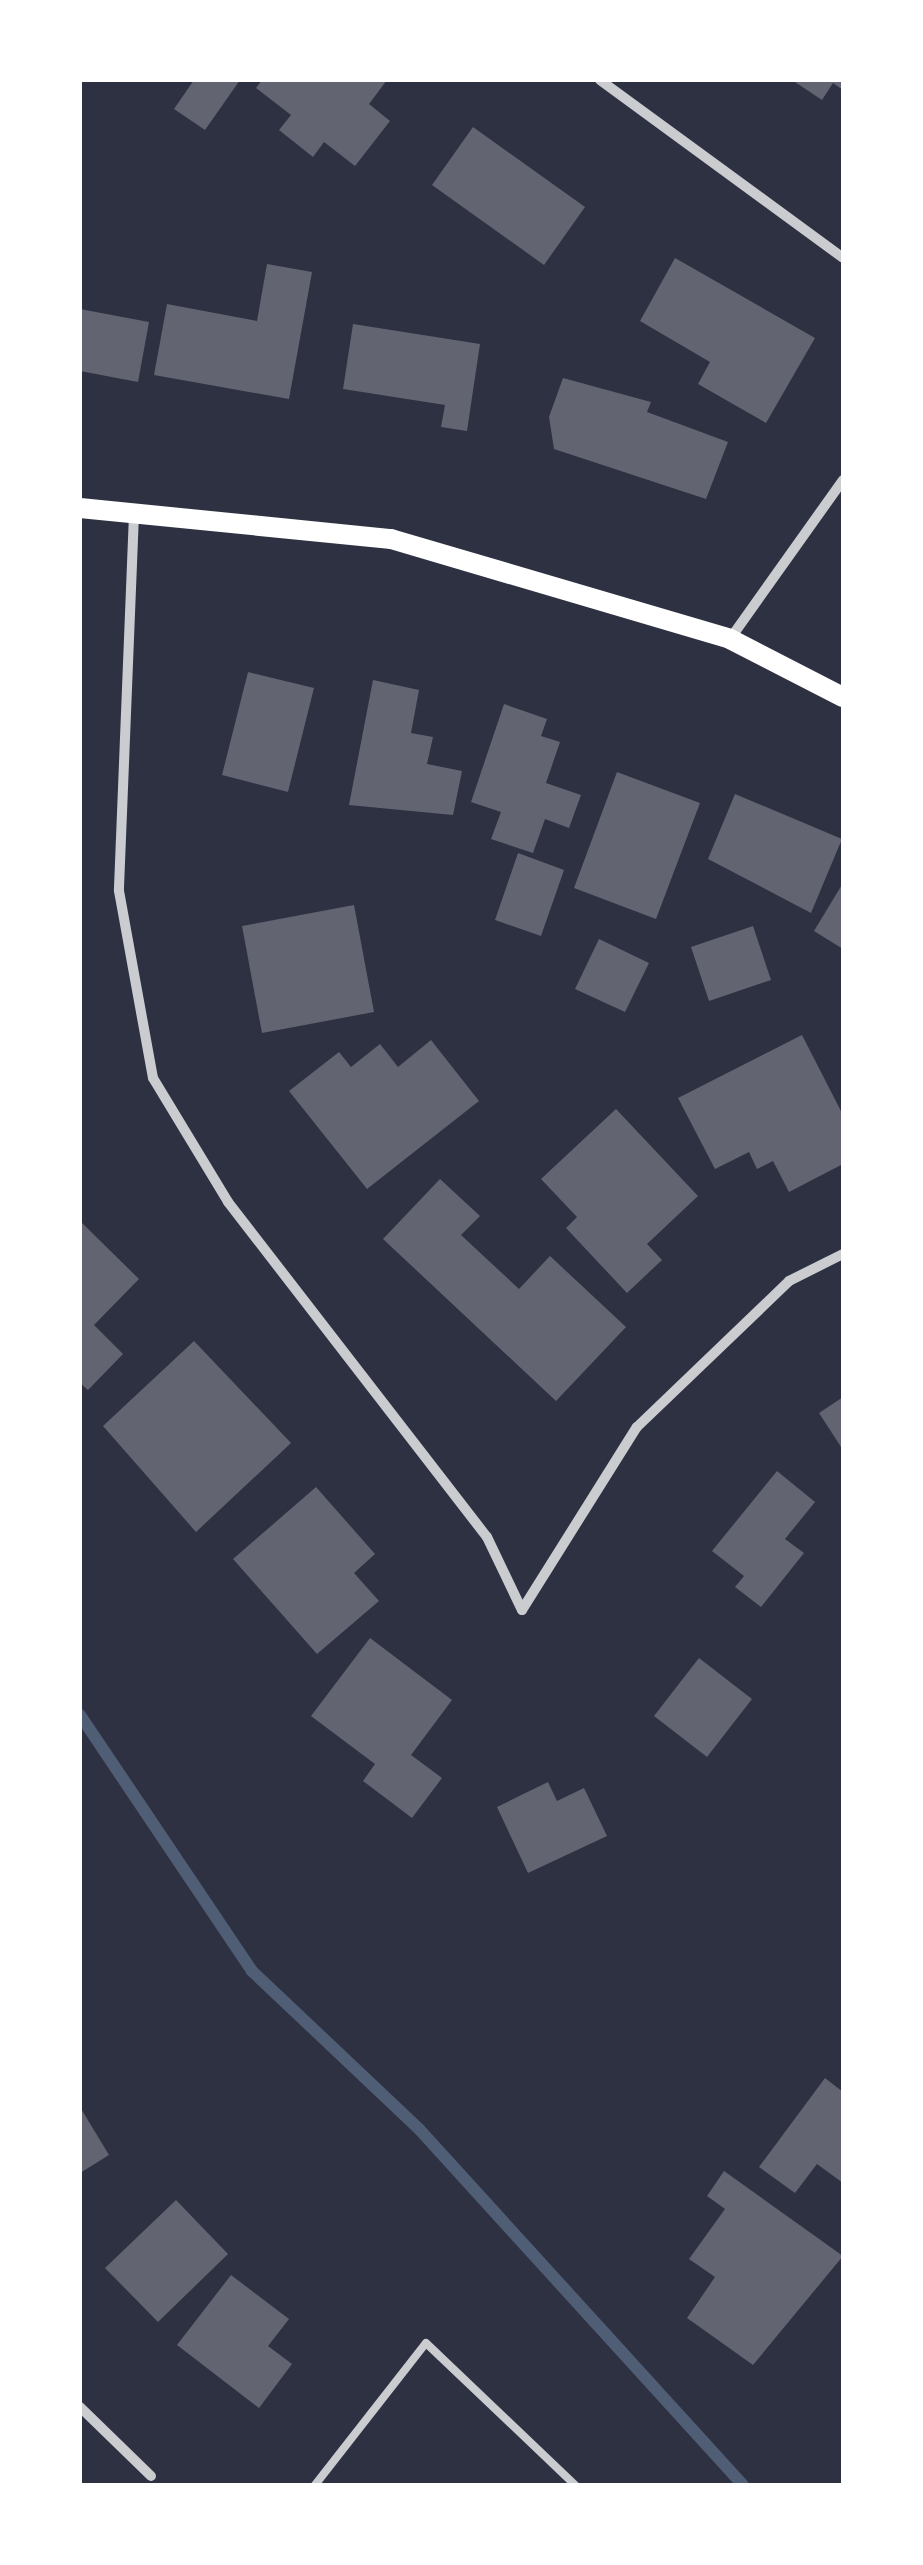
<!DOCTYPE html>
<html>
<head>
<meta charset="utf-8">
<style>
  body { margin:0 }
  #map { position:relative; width:923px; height:2565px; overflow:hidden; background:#2d3142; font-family:Ubuntu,sans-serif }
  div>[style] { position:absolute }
  .stream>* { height:12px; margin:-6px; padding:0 6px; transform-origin:6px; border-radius:6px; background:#4f5d75 }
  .building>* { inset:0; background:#626471 }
  .service>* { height:8px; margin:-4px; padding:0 4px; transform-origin:4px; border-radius:4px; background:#caccd0 }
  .minor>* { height:10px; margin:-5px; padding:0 5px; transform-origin:5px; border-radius:5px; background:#caccd0 }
  .secondary>* { height:20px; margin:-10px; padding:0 10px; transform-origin:10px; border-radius:10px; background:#fff }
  span { translate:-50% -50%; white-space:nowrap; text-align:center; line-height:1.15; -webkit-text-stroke:8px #fff; paint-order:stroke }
  .frame { position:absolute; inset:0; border:82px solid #fff; pointer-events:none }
</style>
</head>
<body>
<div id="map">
  <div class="stream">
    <div style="left:80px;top:1715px;width:308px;rotate:56.1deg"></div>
    <div style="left:252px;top:1971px;width:230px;rotate:43.4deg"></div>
    <div style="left:419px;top:2129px;width:481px;rotate:47.7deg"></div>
  </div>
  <div class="building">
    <div style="clip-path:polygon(194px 80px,240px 80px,205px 130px,174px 109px)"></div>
    <div style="clip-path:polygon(262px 80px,387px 80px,369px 104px,390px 121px,355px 166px,324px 142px,313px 157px,279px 130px,291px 115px,256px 88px)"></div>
    <div style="clip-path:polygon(792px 80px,843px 80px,843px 90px,833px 83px,822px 100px)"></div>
    <div style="clip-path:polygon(473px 127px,585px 207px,544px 265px,432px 185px)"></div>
    <div style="clip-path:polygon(675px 258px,815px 338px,766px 423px,698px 384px,710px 362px,640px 321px)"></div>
    <div style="clip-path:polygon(267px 264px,312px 272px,289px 399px,154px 375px,167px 304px,257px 321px)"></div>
    <div style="clip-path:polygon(80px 309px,149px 322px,138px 382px,80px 371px)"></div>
    <div style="clip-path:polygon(353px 324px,480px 344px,467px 431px,441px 427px,445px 405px,343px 389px)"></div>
    <div style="clip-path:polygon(563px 378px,651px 402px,647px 412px,728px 442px,706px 499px,554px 449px,549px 417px)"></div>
    <div style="clip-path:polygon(248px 672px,314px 688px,288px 792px,222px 775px)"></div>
    <div style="clip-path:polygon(373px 680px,419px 690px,411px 733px,433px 737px,427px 764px,462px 771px,453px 815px,349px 805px)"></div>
    <div style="clip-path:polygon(504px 704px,547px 719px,541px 736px,560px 742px,546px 783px,581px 795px,569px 828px,545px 819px,533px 853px,491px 839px,501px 812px,471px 802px)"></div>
    <div style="clip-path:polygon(617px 772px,700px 803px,656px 919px,574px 888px)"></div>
    <div style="clip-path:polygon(735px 794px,842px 839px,811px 913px,708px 859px)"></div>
    <div style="clip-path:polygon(518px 853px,564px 870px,541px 936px,495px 920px)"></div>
    <div style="clip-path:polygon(843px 883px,843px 949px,814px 931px)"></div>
    <div style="clip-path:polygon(354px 905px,374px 1012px,262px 1033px,242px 926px)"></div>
    <div style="clip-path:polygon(753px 926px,771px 980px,709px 1001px,691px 947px)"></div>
    <div style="clip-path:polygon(599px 939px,649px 963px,625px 1012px,575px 989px)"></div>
    <div style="clip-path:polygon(802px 1035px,843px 1115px,843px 1164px,789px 1192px,773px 1161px,757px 1169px,749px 1152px,715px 1169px,678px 1098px)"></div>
    <div style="clip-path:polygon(431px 1040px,479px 1101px,367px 1189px,289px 1091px,339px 1052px,351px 1067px,380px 1044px,398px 1067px)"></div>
    <div style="clip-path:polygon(616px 1109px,698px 1196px,647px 1244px,662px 1260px,627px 1293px,566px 1228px,577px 1217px,541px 1179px)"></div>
    <div style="clip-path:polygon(440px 1179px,480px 1216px,461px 1235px,519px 1289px,550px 1256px,626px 1327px,556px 1401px,383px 1239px)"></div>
    <div style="clip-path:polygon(80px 1221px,139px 1279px,94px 1325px,123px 1354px,88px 1390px,80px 1383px)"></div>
    <div style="clip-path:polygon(194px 1341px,291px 1443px,196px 1532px,103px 1426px)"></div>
    <div style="clip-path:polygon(843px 1397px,843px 1450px,819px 1413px)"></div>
    <div style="clip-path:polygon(777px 1471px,815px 1502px,785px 1539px,804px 1553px,761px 1607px,735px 1587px,744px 1576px,712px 1551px)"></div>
    <div style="clip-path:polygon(316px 1487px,375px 1554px,354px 1573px,379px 1601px,317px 1654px,233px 1559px)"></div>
    <div style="clip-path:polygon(370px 1638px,452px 1700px,411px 1755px,442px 1778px,412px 1818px,363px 1781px,375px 1764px,311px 1716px)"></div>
    <div style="clip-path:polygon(699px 1658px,752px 1699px,707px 1757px,654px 1716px)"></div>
    <div style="clip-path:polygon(548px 1782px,557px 1801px,584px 1788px,607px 1836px,528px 1873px,497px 1807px)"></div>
    <div style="clip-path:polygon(825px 2078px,843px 2092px,843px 2183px,817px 2164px,795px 2193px,759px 2167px)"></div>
    <div style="clip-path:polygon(80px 2107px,109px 2155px,80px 2173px)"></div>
    <div style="clip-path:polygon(724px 2171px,843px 2256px,753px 2365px,687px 2318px,715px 2277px,689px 2259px,725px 2209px,707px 2196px)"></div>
    <div style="clip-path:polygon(176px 2200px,228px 2254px,158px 2322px,105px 2268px)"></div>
    <div style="clip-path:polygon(231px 2275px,289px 2319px,268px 2346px,292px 2364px,259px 2408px,177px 2345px)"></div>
  </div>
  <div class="service">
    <div style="left:315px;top:2485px;width:180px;rotate:-52deg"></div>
    <div style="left:426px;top:2343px;width:206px;rotate:43.6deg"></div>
  </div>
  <div class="minor">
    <div style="left:600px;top:80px;width:301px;rotate:36.2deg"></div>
    <div style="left:134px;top:514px;width:377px;rotate:92.3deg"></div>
    <div style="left:119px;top:891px;width:190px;rotate:79.7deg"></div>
    <div style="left:153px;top:1078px;width:145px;rotate:58.8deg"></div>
    <div style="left:228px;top:1202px;width:423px;rotate:52.3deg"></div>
    <div style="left:487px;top:1537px;width:81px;rotate:64.4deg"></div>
    <div style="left:730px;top:639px;width:195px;rotate:-54.6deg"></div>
    <div style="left:522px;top:1610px;width:216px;rotate:-57.9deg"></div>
    <div style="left:637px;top:1427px;width:211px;rotate:-43.8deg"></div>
    <div style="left:789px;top:1281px;width:60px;rotate:-26.6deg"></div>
    <div style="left:80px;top:2407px;width:99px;rotate:44.2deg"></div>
  </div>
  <div class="secondary">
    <div style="left:80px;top:508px;width:313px;rotate:5.7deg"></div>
    <div style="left:391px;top:539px;width:353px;rotate:16.4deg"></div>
    <div style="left:730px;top:639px;width:127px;rotate:27.2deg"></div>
  </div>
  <div class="frame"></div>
</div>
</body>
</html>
